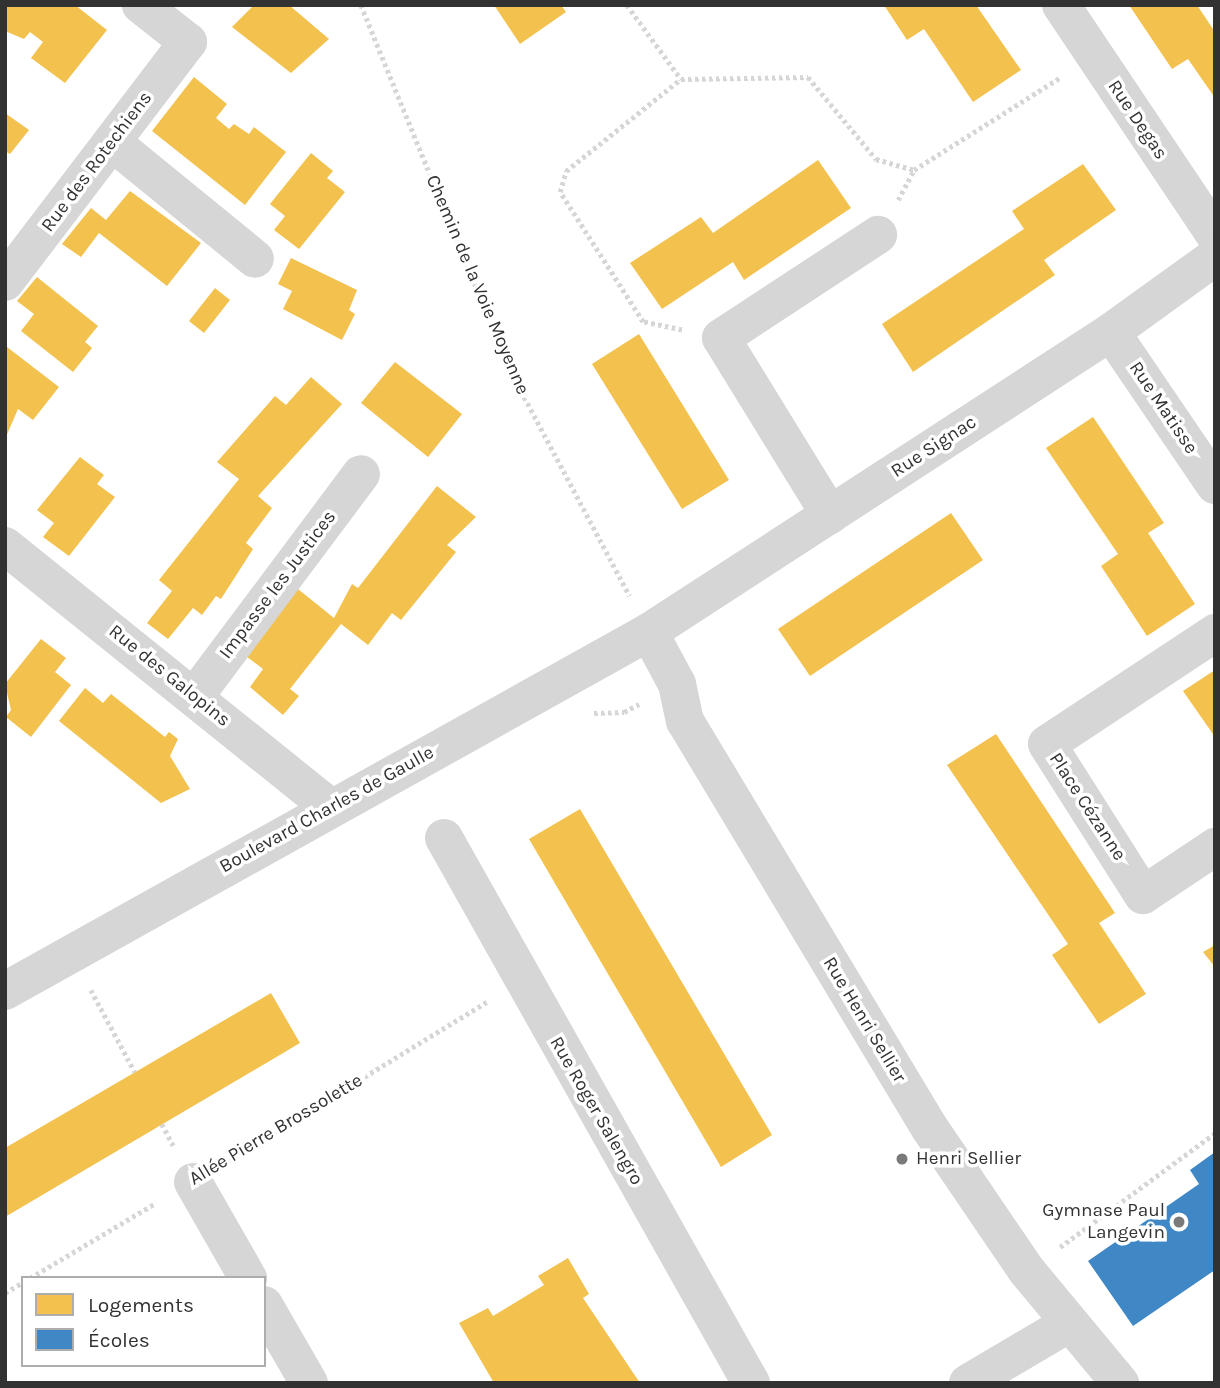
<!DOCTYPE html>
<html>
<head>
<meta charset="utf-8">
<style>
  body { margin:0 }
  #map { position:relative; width:1220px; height:1388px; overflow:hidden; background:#fff; font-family:Karla,sans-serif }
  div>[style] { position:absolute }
  .homes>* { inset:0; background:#f2c14e }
  .schools>* { inset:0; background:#3f88c5 }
  .path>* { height:4.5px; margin-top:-2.25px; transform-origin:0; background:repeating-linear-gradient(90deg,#d6d6d6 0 3.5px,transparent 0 7px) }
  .minor>* { height:38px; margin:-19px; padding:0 19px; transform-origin:19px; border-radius:19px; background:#d6d6d6 }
  .dots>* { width:19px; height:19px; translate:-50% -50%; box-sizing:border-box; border:4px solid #fff; border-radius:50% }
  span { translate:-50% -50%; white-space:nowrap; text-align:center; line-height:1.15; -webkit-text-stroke:7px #fff; paint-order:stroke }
  .street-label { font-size:19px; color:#323232 }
  .poi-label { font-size:19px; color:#323232 }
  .left { translate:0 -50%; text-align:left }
  .right { translate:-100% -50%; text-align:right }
  .frame { position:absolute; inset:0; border:7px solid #323232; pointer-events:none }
  .legend { position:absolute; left:21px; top:1276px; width:245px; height:91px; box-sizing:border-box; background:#fff; border:2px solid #adadad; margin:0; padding:9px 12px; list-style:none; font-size:21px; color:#323232 }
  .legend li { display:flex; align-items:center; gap:14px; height:35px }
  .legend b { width:35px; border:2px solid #adadad }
</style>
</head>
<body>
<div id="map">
  <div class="homes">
    <div style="clip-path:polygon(5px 5px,75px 5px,107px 30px,65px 83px,31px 58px,43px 42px,30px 32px,24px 39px,5px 31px)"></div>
    <div style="clip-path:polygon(254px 5px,289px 5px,329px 39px,291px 73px,232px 27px)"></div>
    <div style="clip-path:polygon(494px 5px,561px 5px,566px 12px,520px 44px)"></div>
    <div style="clip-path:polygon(884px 5px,976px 5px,1021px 70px,973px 102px,924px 29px,907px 40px)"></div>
    <div style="clip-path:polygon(1129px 5px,1197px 5px,1215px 32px,1215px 98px,1188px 59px,1172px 69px)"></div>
    <div style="clip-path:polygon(194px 77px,227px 104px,216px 118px,229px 129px,234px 124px,249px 134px,254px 127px,286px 152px,245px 205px,152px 131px)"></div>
    <div style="clip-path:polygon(5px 113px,29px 130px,10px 154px,5px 151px)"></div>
    <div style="clip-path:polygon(311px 153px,333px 171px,327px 178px,345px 192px,299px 249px,274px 230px,285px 216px,270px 204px)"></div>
    <div style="clip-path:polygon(818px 160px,851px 208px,744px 280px,733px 262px,662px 309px,630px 263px,701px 217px,713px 233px)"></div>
    <div style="clip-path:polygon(1083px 164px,1116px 210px,1044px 260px,1055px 275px,913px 372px,882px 324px,1024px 229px,1012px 211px)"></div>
    <div style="clip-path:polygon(130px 191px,201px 243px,167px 286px,99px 233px,81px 257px,62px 244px,91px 208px,106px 220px)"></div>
    <div style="clip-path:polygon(291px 258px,357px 290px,349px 310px,355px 314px,342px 340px,283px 309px,292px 291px,278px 284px)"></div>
    <div style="clip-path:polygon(37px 277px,98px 326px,85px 342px,92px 348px,73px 372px,21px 331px,34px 314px,17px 301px)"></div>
    <div style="clip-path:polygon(215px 288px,230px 300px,204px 333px,189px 321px)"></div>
    <div style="clip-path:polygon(639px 334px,729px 480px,682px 509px,592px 364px)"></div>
    <div style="clip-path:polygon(7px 347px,59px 387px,33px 420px,18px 409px,5px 439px)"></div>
    <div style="clip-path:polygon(395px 362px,462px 414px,428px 457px,361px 403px)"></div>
    <div style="clip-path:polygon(311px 377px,342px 404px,258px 496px,272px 508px,246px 543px,253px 549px,221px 599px,216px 596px,202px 615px,193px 608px,168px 639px,147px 623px,172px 591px,159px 580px,239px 479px,217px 462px,275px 396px,286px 405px)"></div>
    <div style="clip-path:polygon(1093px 417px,1164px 523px,1148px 533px,1195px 604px,1147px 636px,1101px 566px,1118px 554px,1046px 448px)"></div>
    <div style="clip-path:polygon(80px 457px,104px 475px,97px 484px,115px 497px,69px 556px,43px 537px,54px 523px,37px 510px)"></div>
    <div style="clip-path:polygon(437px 486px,476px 517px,447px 545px,456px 552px,401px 620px,392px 613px,368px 645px,341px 624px,290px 689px,299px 696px,283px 715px,250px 687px,263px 669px,246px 656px,298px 589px,334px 618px,352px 584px,358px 588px)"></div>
    <div style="clip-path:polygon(951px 513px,983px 560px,810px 676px,778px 629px)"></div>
    <div style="clip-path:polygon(41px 639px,66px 658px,55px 672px,71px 685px,31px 737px,6px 717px,11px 710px,5px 684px)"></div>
    <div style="clip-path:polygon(1215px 670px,1215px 737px,1183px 691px)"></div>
    <div style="clip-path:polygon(85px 688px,103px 703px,111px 694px,165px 737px,169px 732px,178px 739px,170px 756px,190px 789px,161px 803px,59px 721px)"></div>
    <div style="clip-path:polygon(996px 734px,1115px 913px,1099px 923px,1146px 994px,1099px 1024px,1052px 955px,1068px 944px,947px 765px)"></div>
    <div style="clip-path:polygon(580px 809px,772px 1135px,721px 1167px,529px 839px)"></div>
    <div style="clip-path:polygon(1215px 945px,1215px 967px,1203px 952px)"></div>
    <div style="clip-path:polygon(271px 993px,300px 1043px,5px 1217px,5px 1148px)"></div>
    <div style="clip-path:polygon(568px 1258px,589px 1294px,583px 1298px,640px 1383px,494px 1383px,459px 1323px,488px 1308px,493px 1316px,544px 1285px,538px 1276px)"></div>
  </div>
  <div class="schools">
    <div style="clip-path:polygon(1215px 1152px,1215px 1270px,1133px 1326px,1088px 1261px,1199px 1184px,1190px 1170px)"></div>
  </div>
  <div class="path">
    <div style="left:361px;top:5px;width:390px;rotate:67.8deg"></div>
    <div style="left:508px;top:366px;width:260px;rotate:62.1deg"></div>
    <div style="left:627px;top:5px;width:92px;rotate:53.9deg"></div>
    <div style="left:898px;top:200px;width:34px;rotate:-62deg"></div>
    <div style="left:682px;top:330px;width:40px;rotate:-168deg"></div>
    <div style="left:643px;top:322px;width:154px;rotate:-122.6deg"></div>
    <div style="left:560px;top:192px;width:22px;rotate:-74deg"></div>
    <div style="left:566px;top:171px;width:147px;rotate:-38.7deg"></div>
    <div style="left:681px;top:79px;width:127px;rotate:-0.9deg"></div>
    <div style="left:808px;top:77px;width:107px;rotate:50.3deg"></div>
    <div style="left:876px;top:159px;width:40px;rotate:16deg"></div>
    <div style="left:914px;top:170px;width:174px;rotate:-32.3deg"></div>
    <div style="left:594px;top:713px;width:30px;rotate:-2deg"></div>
    <div style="left:624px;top:712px;width:17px;rotate:-28deg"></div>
    <div style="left:91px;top:990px;width:93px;rotate:61.8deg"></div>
    <div style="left:162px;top:1124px;width:26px;rotate:62deg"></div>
    <div style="left:227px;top:1161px;width:306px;rotate:-31.5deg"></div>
    <div style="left:1060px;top:1247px;width:192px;rotate:-36.3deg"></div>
    <div style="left:30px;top:1278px;width:147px;rotate:-30.8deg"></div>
    <div style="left:5px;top:1293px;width:21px;rotate:-31deg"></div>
  </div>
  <div class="minor">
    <div style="left:1061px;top:5px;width:277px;rotate:56.2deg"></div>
    <div style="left:113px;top:143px;width:183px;rotate:39.2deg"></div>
    <div style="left:5px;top:282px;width:302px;rotate:-52.7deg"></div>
    <div style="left:188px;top:42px;width:60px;rotate:-141.8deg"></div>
    <div style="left:1111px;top:332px;width:185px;rotate:55.8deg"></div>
    <div style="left:830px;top:515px;width:208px;rotate:-121.6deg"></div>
    <div style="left:721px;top:338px;width:188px;rotate:-33.3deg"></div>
    <div style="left:5px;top:546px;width:417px;rotate:38.8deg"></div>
    <div style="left:649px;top:632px;width:59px;rotate:61.7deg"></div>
    <div style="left:677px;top:684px;width:38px;rotate:78deg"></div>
    <div style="left:685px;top:721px;width:474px;rotate:59deg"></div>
    <div style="left:929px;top:1127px;width:174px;rotate:55.8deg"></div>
    <div style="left:1027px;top:1271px;width:146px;rotate:50.3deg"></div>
    <div style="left:1215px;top:633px;width:201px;rotate:146.5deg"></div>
    <div style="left:1047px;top:744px;width:179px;rotate:57.6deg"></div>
    <div style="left:1143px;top:895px;width:87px;rotate:-33.7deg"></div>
    <div style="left:195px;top:696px;width:277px;rotate:-53.2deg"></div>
    <div style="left:444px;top:838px;width:626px;rotate:60.61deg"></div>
    <div style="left:5px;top:991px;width:737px;rotate:-29.14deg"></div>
    <div style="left:649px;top:632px;width:551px;rotate:-33deg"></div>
    <div style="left:1111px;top:332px;width:128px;rotate:-35.8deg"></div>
    <div style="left:193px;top:1182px;width:111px;rotate:60.2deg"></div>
    <div style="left:264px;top:1305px;width:90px;rotate:60deg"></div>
    <div style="left:968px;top:1383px;width:116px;rotate:-30.5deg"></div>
  </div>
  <div class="dots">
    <div style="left:902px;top:1159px;background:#7a7a7a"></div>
    <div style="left:1179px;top:1222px;background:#7a7a7a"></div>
  </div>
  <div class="street-label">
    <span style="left:1137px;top:120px;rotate:56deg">Rue Degas</span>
    <span style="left:97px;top:162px;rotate:-53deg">Rue des Rotechiens</span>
    <span style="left:477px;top:285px;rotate:67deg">Chemin de la Voie Moyenne</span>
    <span style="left:1163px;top:408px;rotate:56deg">Rue Matisse</span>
    <span style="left:934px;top:447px;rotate:-33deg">Rue Signac</span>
    <span style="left:278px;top:585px;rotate:-53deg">Impasse les Justices</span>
    <span style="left:169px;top:676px;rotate:39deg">Rue des Galopins</span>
    <span style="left:1087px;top:807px;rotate:57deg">Place Cézanne</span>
    <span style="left:327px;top:810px;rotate:-29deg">Boulevard Charles de Gaulle</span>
    <span style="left:864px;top:1020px;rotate:59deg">Rue Henri Sellier</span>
    <span style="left:596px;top:1111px;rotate:60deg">Rue Roger Salengro</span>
    <span style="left:276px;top:1130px;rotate:-31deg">Allée Pierre Brossolette</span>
  </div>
  <div class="poi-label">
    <span class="left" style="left:916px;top:1159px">Henri Sellier</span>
    <span class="right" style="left:1165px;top:1222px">Gymnase Paul<br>Langevin</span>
  </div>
  <div class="frame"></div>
  <ul class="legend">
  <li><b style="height:19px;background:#f2c14e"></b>Logements</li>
  <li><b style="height:19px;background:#3f88c5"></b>Écoles</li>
  </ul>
</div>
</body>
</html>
